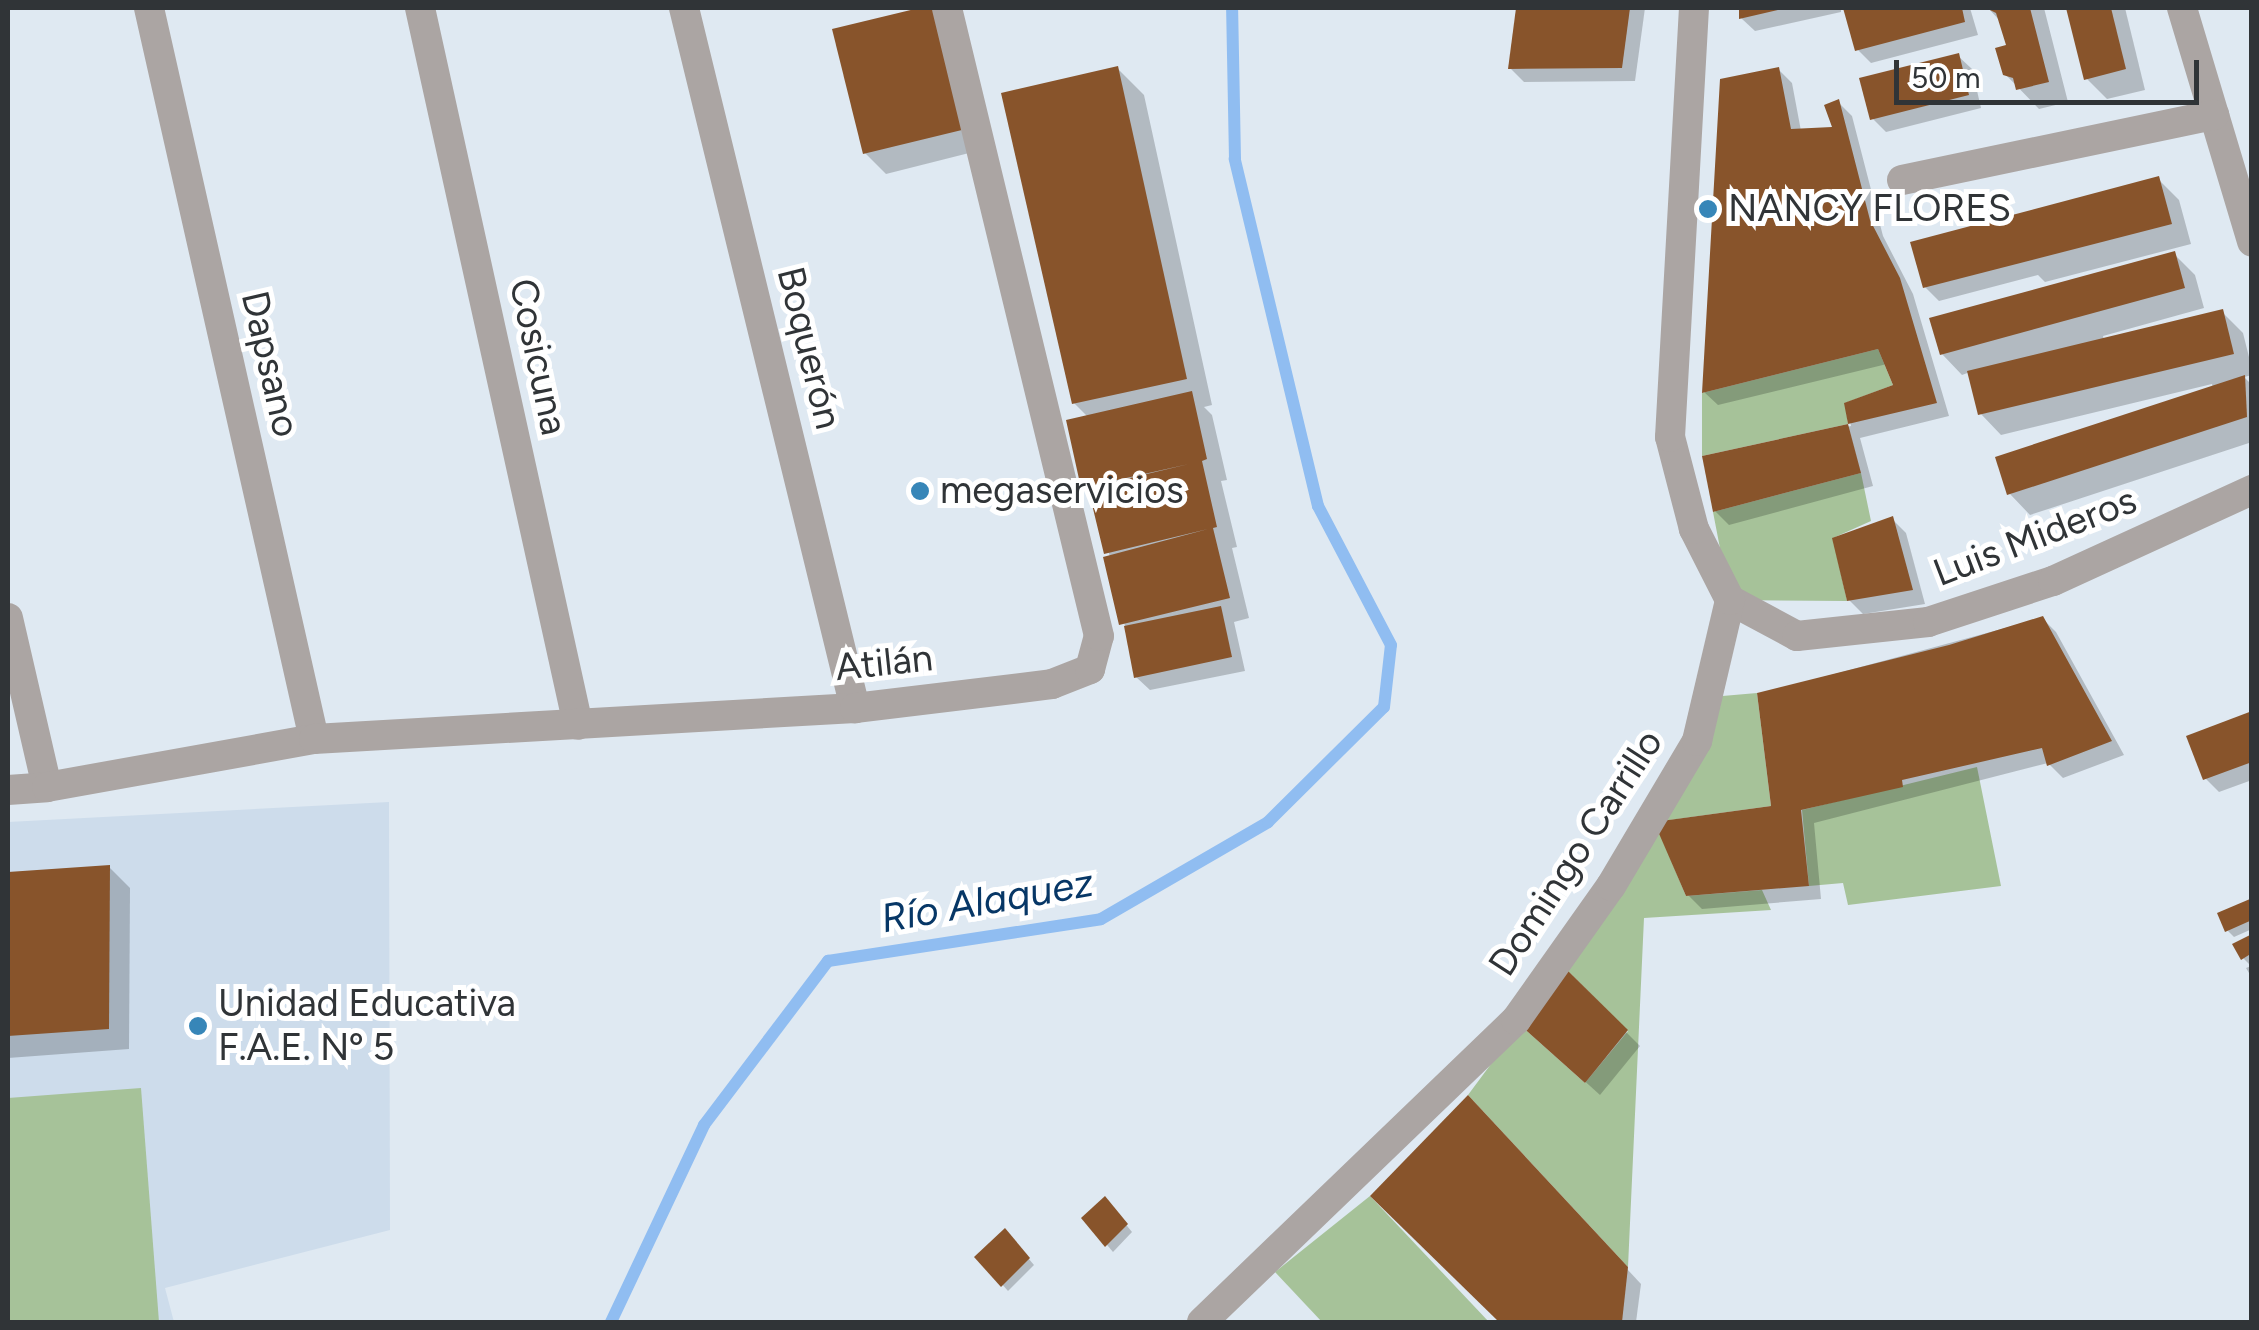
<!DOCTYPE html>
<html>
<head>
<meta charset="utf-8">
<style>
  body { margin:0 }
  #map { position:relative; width:2259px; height:1330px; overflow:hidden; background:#dfe9f2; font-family:Figtree,sans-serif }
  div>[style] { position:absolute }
  .built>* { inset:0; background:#cddceb }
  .green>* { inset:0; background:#a6c299 }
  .shadow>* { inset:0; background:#0003 }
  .stream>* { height:12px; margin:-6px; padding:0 6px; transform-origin:6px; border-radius:6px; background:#90bdf1 }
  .building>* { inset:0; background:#88542b }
  .minor>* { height:30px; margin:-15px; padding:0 15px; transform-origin:15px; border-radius:15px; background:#aba5a3 }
  .dots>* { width:28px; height:28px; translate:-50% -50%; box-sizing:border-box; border:5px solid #fff; border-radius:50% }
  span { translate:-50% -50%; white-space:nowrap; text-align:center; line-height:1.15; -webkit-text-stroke:10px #fff; paint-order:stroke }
  .poi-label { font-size:38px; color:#303437 }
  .left { translate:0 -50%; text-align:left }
  .street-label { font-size:38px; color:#303437 }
  .water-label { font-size:40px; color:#073766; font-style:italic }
  .frame { position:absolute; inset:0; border:10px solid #303437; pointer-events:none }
  .scale { position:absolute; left:1894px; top:60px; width:305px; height:45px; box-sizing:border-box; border:5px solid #303437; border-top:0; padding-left:12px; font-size:30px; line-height:35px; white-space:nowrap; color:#303437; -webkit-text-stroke:8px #fff; paint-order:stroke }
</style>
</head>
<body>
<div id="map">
  <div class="built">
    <div style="clip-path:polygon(389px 802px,390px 1230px,165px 1288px,174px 1322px,8px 1322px,8px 822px)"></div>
  </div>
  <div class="green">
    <div style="clip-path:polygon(1878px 349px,1893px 385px,1845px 403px,1848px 424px,1702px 456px,1702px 393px)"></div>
    <div style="clip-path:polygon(1861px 473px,1871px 521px,1833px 538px,1847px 601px,1730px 600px,1713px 512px)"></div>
    <div style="clip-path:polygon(1757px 693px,1771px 806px,1655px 822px,1686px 896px,1762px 890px,1771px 910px,1644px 918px,1628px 1267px,1468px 1095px,1520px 1025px,1585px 1083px,1628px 1031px,1563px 966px,1711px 697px)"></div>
    <div style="clip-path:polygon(1977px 767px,2001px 886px,1848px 905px,1843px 883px,1809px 886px,1802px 810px)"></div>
    <div style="clip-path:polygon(141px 1088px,159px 1322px,8px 1322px,8px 1098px)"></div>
    <div style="clip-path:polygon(1370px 1196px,1489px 1322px,1322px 1322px,1275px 1272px)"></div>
  </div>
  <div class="shadow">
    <div style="clip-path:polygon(936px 8px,985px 149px,886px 174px,865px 153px,835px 31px)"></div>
    <div style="clip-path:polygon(1519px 8px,1645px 8px,1635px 81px,1524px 82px,1510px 68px)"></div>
    <div style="clip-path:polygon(1741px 8px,1841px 8px,1841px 12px,1755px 31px,1741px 18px)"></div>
    <div style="clip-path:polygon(1854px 8px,1970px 8px,1978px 35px,1871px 63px,1857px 49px,1846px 10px)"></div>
    <div style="clip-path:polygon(1988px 8px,2044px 8px,2068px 102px,2039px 109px,2005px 74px,2009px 46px,2002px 23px)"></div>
    <div style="clip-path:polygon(2069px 8px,2125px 8px,2145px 90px,2107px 99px,2086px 78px)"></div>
    <div style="clip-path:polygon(1958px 56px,1972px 69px,1981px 108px,1886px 132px,1872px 118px)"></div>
    <div style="clip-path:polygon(1117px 68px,1144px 95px,1212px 405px,1204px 407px,1212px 415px,1227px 480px,1221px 481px,1237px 547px,1232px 548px,1249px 618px,1234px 622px,1245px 671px,1150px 690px,1136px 677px,1110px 557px,1069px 422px,1088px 417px,1074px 403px)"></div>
    <div style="clip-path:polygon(1778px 69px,1792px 83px,1801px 131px,1835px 129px,1838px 102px,1852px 116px,1883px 236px,1913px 294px,1949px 416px,1860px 438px,1873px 486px,1729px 525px,1715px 511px,1705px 457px,1851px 426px,1847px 405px,1896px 387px,1887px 364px,1718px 405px,1704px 392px)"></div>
    <div style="clip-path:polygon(2158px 179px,2179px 200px,2191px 244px,2045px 282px,2038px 275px,1939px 301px,1925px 287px)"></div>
    <div style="clip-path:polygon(2174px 254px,2195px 275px,2204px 308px,2103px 336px,2104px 340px,2222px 312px,2243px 333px,2252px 369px,2252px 375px,2244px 377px,2252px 385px,2252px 442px,2030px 515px,2010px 494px,2213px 388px,2212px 384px,2001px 435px,1981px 414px,1970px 372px,1962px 375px,1942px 354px)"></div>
    <div style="clip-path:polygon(1892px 519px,1906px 533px,1925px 604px,1863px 614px,1849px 600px)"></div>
    <div style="clip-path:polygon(2042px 618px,2056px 632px,2124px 755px,2063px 778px,2048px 763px,1814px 823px,1821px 899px,1702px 909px,1688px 895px,1773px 808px,1760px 694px)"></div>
    <div style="clip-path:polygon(2252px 714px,2252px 780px,2219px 792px,2206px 779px)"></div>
    <div style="clip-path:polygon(109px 867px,130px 888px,129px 1049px,8px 1058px,8px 874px)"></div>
    <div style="clip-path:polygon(2250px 902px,2252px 929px,2234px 937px,2228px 931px)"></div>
    <div style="clip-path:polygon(2252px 937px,2252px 978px,2246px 968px,2251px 966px,2243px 958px)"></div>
    <div style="clip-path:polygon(1564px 970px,1640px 1046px,1600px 1095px,1537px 1038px)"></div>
    <div style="clip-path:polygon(1481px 1112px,1641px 1284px,1636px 1322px,1502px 1322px,1374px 1196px)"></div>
    <div style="clip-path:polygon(1110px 1205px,1132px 1232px,1113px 1252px,1085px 1219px)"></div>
    <div style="clip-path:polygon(1011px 1238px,1034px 1265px,1008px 1291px,978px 1257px)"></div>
  </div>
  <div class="stream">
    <div style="left:611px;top:1322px;width:218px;rotate:-64.7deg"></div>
    <div style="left:704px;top:1125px;width:206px;rotate:-52.9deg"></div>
    <div style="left:828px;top:961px;width:276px;rotate:-8.7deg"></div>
    <div style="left:1101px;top:919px;width:193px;rotate:-30.1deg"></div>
    <div style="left:1268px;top:822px;width:163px;rotate:-44.8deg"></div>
    <div style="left:1384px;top:707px;width:62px;rotate:-83.6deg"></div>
    <div style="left:1391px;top:645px;width:157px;rotate:-117.7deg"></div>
    <div style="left:1318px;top:506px;width:357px;rotate:-103.5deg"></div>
    <div style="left:1235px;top:159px;width:151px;rotate:-91.1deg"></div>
  </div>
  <div class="building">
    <div style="clip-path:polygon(919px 8px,936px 8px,966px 129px,863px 154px,832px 29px)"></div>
    <div style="clip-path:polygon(1516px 8px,1630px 8px,1622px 68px,1508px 69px)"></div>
    <div style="clip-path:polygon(1739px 8px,1782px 8px,1782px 9px,1739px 19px)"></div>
    <div style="clip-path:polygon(1843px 8px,1962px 8px,1965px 22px,1855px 51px)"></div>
    <div style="clip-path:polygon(1986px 8px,2030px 8px,2049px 82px,2016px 90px,2013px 78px,2003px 75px,1995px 48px,2006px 45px,1996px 13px)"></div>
    <div style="clip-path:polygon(2066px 8px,2111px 8px,2126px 69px,2084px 80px)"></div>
    <div style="clip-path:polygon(1959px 53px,1969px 95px,1870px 120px,1859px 78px)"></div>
    <div style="clip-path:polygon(1118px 66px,1187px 379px,1072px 404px,1001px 93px)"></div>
    <div style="clip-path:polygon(1779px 67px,1791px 129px,1832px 127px,1824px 105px,1839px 99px,1870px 220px,1900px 278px,1937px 403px,1848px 424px,1844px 403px,1893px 385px,1878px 349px,1702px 393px,1720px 79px)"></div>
    <div style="clip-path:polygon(2159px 176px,2172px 224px,1923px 288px,1910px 242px)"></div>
    <div style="clip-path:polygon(2175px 251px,2185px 288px,1940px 355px,1929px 318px)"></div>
    <div style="clip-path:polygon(2223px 309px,2234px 354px,1978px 415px,1967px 371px)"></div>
    <div style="clip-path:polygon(2245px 375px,2247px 417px,2007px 495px,1995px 457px)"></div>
    <div style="clip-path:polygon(1192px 391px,1207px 459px,1202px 461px,1217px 527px,1213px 528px,1230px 598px,1119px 625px,1103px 557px,1208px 529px,1104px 554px,1088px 488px,1189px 464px,1081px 488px,1066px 420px)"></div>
    <div style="clip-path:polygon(1848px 424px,1861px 473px,1713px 512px,1702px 456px)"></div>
    <div style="clip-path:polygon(1893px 516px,1913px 590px,1847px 601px,1832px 538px)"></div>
    <div style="clip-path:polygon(1221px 606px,1232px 657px,1134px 678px,1124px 626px)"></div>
    <div style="clip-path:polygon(2043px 616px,2112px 741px,2047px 766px,2042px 748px,1902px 780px,1903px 787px,1801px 810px,1809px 886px,1686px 896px,1654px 822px,1771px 806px,1757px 693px,1949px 645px)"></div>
    <div style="clip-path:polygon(2252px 711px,2252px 762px,2203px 780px,2186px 736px)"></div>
    <div style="clip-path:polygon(110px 865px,109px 1029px,8px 1036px,8px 872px)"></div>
    <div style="clip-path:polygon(2250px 899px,2252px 920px,2225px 932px,2217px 913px)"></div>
    <div style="clip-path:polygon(2252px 934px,2252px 953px,2241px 960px,2232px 944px)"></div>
    <div style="clip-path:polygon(1563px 966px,1628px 1030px,1585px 1083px,1520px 1025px)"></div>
    <div style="clip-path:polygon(1468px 1095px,1628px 1267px,1622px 1322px,1499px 1322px,1370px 1196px)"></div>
    <div style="clip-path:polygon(1105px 1196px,1128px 1224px,1105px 1247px,1081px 1218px)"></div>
    <div style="clip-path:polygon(1005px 1228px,1030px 1258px,1001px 1287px,974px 1257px)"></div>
  </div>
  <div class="minor">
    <div style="left:149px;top:8px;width:749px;rotate:77.28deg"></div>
    <div style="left:420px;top:8px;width:734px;rotate:77.57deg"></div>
    <div style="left:684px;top:8px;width:721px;rotate:76.27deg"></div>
    <div style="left:2182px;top:8px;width:244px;rotate:73.3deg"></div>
    <div style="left:1902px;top:180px;width:319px;rotate:-11.8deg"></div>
    <div style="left:1730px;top:600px;width:76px;rotate:28.2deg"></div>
    <div style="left:1797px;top:636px;width:132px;rotate:-6.1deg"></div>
    <div style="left:1928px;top:622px;width:132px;rotate:-18.2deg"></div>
    <div style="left:2053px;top:581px;width:219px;rotate:-24.6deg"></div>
    <div style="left:8px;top:618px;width:173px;rotate:77deg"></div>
    <div style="left:8px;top:790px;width:39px;rotate:-4deg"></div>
    <div style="left:47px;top:787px;width:271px;rotate:-10.2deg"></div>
    <div style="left:314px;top:739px;width:542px;rotate:-3.28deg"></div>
    <div style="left:855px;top:708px;width:198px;rotate:-6.9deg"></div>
    <div style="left:1052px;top:684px;width:41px;rotate:-21.5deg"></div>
    <div style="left:1090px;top:669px;width:34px;rotate:-75deg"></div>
    <div style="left:1099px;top:636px;width:646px;rotate:-103.61deg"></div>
    <div style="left:1202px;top:1322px;width:436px;rotate:-43.9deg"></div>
    <div style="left:1516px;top:1020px;width:164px;rotate:-54.7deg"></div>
    <div style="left:1611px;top:886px;width:169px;rotate:-59.3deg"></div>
    <div style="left:1697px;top:741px;width:145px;rotate:-76.8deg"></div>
    <div style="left:1730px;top:600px;width:80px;rotate:-116.9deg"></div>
    <div style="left:1694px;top:529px;width:95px;rotate:-104.6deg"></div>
    <div style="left:1670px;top:437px;width:430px;rotate:-86.8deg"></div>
  </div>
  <div class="dots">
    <div style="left:1708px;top:209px;background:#3786b8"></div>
    <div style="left:920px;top:491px;background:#3786b8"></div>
    <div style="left:198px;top:1026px;background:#3786b8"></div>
  </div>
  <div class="poi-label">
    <span class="left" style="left:1728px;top:209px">NANCY FLORES</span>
    <span class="left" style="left:940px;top:491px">megaservicios</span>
    <span class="left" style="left:218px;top:1026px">Unidad Educativa<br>F.A.E. Nº 5</span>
  </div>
  <div class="street-label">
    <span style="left:809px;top:348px;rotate:76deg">Boquerón</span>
    <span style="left:538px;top:357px;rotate:78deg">Cosicuna</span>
    <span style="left:270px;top:364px;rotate:77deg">Dapsano</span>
    <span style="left:2035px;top:537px;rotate:-21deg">Luis Mideros</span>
    <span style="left:884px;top:663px;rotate:-6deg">Atilán</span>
    <span style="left:1576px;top:853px;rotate:-57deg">Domingo Carrillo</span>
  </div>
  <div class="water-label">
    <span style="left:987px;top:900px;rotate:-10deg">Río Alaquez</span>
  </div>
  <div class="frame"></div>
  <div class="scale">50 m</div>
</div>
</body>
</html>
